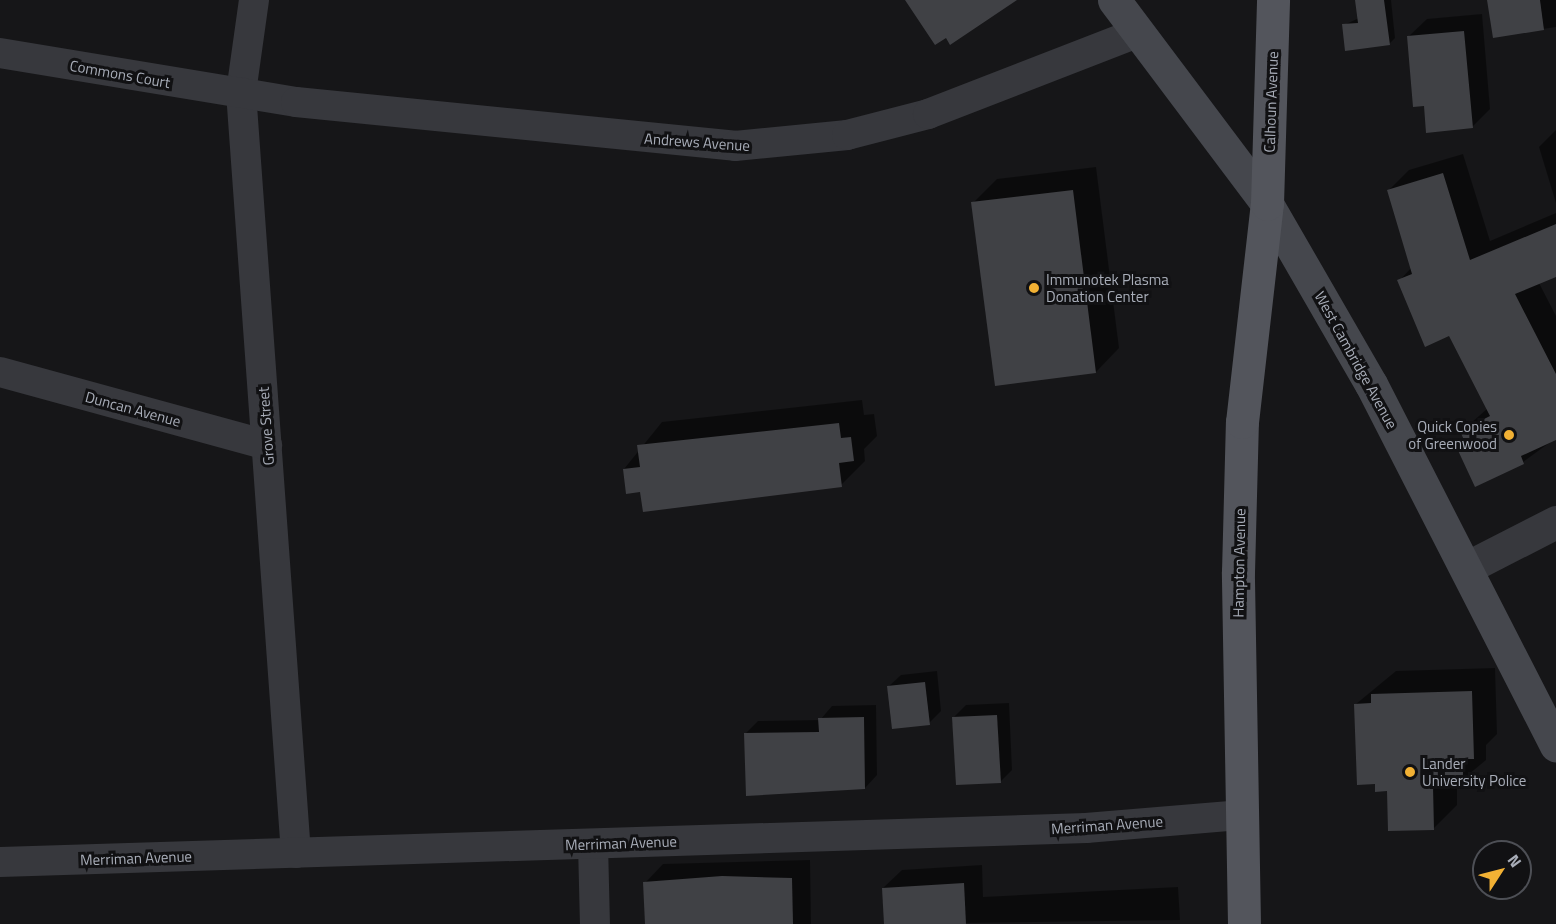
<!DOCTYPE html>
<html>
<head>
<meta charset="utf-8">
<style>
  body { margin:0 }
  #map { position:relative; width:1556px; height:924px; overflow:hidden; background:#161618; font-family:"Titillium Web",sans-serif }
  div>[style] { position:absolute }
  .shadow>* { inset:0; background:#0007 }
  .building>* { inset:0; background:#404145 }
  .minor>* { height:30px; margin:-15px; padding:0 15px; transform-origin:15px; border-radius:15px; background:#37383d }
  .tertiary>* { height:33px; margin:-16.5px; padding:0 16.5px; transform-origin:16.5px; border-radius:16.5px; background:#37383d }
  .secondary>* { height:33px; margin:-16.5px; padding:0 16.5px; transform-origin:16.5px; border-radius:16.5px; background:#45474d }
  .primary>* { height:33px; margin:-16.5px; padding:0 16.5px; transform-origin:16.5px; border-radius:16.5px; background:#53555c }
  .dots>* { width:16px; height:16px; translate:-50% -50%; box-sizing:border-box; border:3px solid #111113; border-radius:50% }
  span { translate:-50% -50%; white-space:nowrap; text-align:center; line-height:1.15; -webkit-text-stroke:6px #111113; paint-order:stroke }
  .street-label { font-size:15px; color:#a8adb8 }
  .poi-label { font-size:15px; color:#a8adb8 }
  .left { translate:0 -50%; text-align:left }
  .right { translate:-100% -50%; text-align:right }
  .north { position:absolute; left:1472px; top:840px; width:60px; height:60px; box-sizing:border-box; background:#111113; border:2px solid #4d4f55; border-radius:50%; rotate:54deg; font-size:16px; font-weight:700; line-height:24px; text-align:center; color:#a8adb8 }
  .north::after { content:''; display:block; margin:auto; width:21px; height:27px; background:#f2b134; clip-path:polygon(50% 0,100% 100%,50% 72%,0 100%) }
</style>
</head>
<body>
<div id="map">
  <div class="shadow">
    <div style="clip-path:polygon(1356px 0,1391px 0,1395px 38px,1389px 44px,1344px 25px,1359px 18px)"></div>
    <div style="clip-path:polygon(1489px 0,1556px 0,1556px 27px,1494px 36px)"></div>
    <div style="clip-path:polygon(1482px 14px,1490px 109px,1472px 127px,1425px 105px,1408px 37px,1427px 19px)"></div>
    <div style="clip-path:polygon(1556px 130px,1556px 203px,1539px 147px)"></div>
    <div style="clip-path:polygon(1463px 154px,1490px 241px,1556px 213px,1556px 276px,1539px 283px,1556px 316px,1556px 438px,1523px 462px,1457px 445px,1464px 437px,1462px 431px,1488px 408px,1450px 334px,1399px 281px,1412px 267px,1389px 190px,1409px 170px)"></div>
    <div style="clip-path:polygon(1096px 167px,1119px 348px,1096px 372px,973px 203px,997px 179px)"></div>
    <div style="clip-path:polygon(862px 400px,864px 415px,874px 414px,877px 436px,864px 449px,865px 461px,841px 485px,641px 491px,624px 469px,662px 422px)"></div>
    <div style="clip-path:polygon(1495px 668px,1497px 734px,1486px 745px,1486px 760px,1457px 784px,1457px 805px,1434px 828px,1388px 790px,1356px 704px,1396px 671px)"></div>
    <div style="clip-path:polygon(937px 671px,941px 711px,929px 723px,888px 687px,901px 675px)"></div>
    <div style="clip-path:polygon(1009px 703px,1012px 770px,1000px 782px,954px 717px,966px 705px)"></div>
    <div style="clip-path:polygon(876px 705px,877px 775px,865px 788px,746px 733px,758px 721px,820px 720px,832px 706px)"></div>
    <div style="clip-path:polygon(810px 860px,811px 924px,646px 924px,645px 883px,663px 864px)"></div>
    <div style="clip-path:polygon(982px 865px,983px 897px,1178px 887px,1180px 920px,885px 924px,883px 888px,902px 870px)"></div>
  </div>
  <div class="building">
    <div style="clip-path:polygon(905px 0,1017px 0,950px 45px,946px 38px,935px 45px)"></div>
    <div style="clip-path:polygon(1355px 0,1384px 0,1390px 45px,1345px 51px,1342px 24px,1358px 23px)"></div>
    <div style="clip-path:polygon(1487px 0,1540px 0,1544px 30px,1493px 38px)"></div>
    <div style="clip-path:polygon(1464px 31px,1473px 128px,1426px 133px,1424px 106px,1413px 107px,1407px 36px)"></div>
    <div style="clip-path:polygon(1443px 173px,1470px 260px,1556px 224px,1556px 277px,1515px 294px,1556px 374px,1556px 440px,1521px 456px,1524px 464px,1475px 487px,1455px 444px,1464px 440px,1460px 431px,1490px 416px,1449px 336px,1425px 347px,1397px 280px,1412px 274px,1387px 190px)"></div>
    <div style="clip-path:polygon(1073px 190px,1096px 373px,995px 386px,971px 202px)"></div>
    <div style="clip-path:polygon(839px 423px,841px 438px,851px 437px,854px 461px,839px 463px,842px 487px,643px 512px,640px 492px,626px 494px,623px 469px,640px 467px,637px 445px)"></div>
    <div style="clip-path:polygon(925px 682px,930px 725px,892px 729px,887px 686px)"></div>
    <div style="clip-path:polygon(1472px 691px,1474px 759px,1463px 759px,1463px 785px,1433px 786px,1434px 830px,1388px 831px,1387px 791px,1375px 792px,1375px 784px,1357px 785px,1354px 704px,1371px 703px,1371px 694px)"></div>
    <div style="clip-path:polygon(997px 715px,1001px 783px,956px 785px,952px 717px)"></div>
    <div style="clip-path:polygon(864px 717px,865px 789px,746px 796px,744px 733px,819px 732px,818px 718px)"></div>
    <div style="clip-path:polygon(722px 876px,792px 878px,793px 924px,645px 924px,643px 882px)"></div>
    <div style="clip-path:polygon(964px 883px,966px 924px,884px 924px,882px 888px)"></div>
  </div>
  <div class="minor">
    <div style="left:254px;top:0;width:93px;rotate:98deg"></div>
    <div style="left:241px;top:92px;width:763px;rotate:85.87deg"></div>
    <div style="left:0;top:53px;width:300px;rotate:9.4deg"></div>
    <div style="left:296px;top:102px;width:441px;rotate:5.7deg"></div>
    <div style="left:735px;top:146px;width:113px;rotate:-5.6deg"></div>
    <div style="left:847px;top:135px;width:84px;rotate:-14.5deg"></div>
    <div style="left:928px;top:114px;width:224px;rotate:-21.2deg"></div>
    <div style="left:0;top:372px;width:277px;rotate:15.3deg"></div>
    <div style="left:593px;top:844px;width:80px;rotate:88.6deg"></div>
    <div style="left:0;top:862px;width:1087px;rotate:-1.79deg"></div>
    <div style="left:1086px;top:828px;width:157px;rotate:-4.8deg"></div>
  </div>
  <div class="tertiary">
    <div style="left:1468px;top:567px;width:99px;rotate:-27.1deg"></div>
  </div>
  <div class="secondary">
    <div style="left:1114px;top:0;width:255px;rotate:53.1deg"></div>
    <div style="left:1267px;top:204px;width:208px;rotate:60deg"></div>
    <div style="left:1371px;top:384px;width:406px;rotate:62.9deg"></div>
  </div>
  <div class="primary">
    <div style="left:1244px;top:924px;width:352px;rotate:-91deg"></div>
    <div style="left:1238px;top:572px;width:150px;rotate:-88.5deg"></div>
    <div style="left:1242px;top:422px;width:219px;rotate:-83.5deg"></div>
    <div style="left:1267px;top:204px;width:204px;rotate:-88.3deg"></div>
  </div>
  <div class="dots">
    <div style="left:1034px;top:288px;background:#f2b134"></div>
    <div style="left:1509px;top:435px;background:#f2b134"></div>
    <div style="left:1410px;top:772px;background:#f2b134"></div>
  </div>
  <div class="street-label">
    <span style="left:120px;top:74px;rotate:10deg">Commons Court</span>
    <span style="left:1271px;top:102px;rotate:-88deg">Calhoun Avenue</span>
    <span style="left:697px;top:142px;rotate:4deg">Andrews Avenue</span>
    <span style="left:1356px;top:360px;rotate:61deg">West Cambridge Avenue</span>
    <span style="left:133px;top:409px;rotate:15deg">Duncan Avenue</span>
    <span style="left:266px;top:426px;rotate:-94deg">Grove Street</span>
    <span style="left:1239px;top:563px;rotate:-89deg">Hampton Avenue</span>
    <span style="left:1107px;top:825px;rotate:-4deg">Merriman Avenue</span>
    <span style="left:621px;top:843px;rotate:-2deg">Merriman Avenue</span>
    <span style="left:136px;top:858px;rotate:-2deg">Merriman Avenue</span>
  </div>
  <div class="poi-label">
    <span class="left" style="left:1046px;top:288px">Immunotek Plasma<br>Donation Center</span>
    <span class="right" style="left:1497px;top:435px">Quick Copies<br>of Greenwood</span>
    <span class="left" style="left:1422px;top:772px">Lander<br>University Police</span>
  </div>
  <div class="north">N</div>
</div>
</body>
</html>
